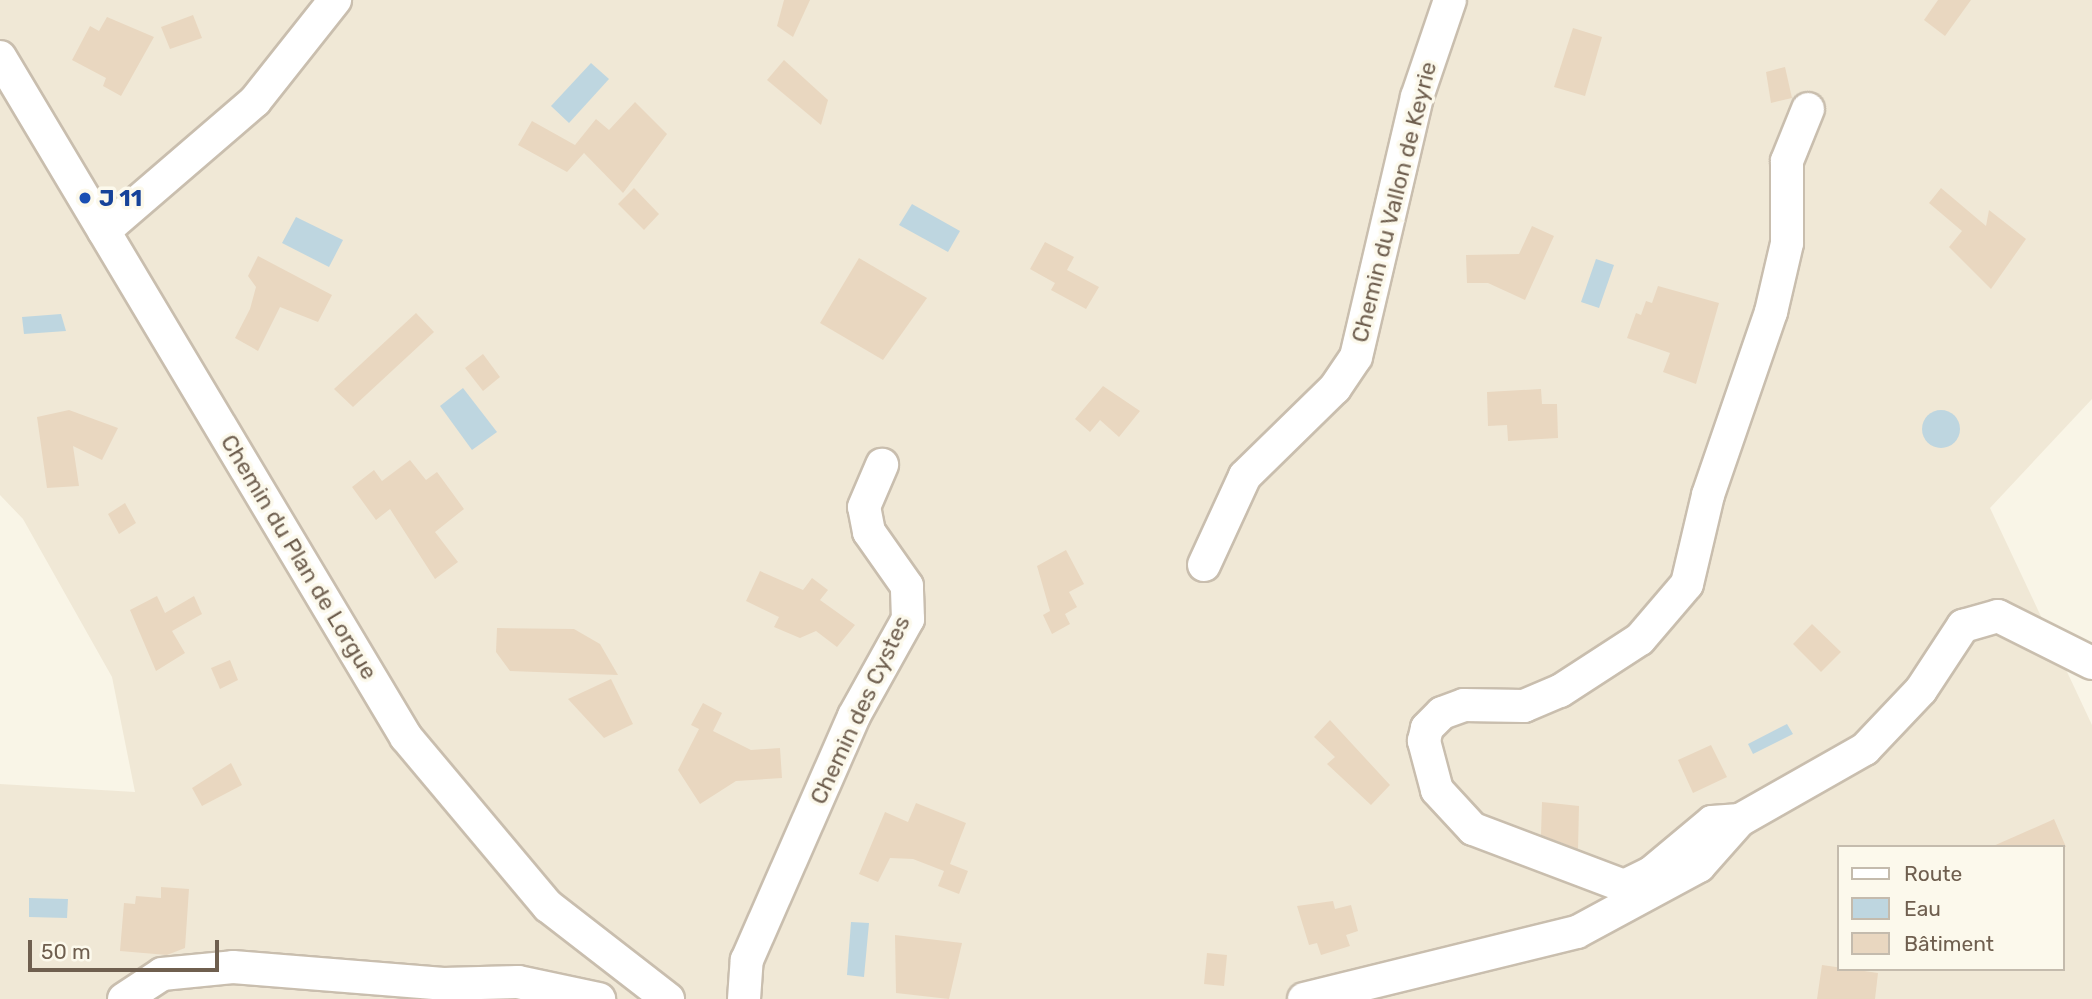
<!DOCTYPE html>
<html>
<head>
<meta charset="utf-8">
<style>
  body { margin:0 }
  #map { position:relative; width:2092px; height:999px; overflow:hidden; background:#f9f5e7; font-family:Rubik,sans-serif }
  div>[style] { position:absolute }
  .residential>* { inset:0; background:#f0e8d6 }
  .water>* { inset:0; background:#bed6e0 }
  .round { border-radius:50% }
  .building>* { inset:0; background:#e9d7c0 }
  .roads { filter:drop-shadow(2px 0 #c9beae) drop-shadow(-2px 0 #c9beae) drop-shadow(0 2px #c9beae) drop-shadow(0 -2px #c9beae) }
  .minor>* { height:32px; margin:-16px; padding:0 16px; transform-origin:16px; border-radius:16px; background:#fff }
  .dots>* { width:19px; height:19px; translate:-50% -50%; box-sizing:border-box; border:4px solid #fcf9ec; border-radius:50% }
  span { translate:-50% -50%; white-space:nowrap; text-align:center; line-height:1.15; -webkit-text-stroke:7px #fcf9ec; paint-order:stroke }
  .transit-label { font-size:23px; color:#164399; font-weight:700 }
  .left { translate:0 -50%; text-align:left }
  .street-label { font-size:23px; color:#6f5f4f }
  .legend { position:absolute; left:1837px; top:845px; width:228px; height:126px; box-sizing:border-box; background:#fcf9ec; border:2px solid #c4bbad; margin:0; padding:9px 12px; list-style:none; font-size:21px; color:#6f5f4f }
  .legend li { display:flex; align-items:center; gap:14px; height:35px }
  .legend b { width:35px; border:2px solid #c4bbad }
  .scale { position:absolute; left:28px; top:940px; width:191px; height:32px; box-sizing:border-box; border:4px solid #6f5f4f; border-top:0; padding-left:9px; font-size:21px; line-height:24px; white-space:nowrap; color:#6f5f4f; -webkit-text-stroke:5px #fcf9ec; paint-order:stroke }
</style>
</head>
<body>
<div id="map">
  <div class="residential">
    <div style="clip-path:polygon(evenodd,0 0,2092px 0,2092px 399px,1990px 508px,2092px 725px,2092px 999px,0 999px,0 784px,135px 792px,112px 677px,23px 519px,0 495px,0 0,1838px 847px,2062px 847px,2062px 969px,1838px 969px,1838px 847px)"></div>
  </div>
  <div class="water">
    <div style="clip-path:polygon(591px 63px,609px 79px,569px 123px,551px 106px)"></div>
    <div style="clip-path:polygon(912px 204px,960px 231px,948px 252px,899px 225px)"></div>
    <div style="clip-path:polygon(296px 217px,343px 240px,329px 267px,282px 243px)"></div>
    <div style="clip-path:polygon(1596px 259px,1614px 265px,1599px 308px,1581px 302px)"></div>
    <div style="clip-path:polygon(61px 314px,66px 331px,24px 334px,22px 317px)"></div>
    <div style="clip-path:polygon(463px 388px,497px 432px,472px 450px,440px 406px)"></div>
    <div class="round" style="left:1922px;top:410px;width:38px;height:38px"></div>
    <div style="clip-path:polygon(1787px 724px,1793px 734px,1753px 754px,1748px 744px)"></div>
    <div style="clip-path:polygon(29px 898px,68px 899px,67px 918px,29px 917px)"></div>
    <div style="clip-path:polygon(851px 922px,869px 923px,864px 977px,847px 975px)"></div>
  </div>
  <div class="building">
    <div style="clip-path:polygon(784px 0,810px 0,793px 37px,777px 26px)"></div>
    <div style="clip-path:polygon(1938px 0,1971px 0,1945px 36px,1924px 20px)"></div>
    <div style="clip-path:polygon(193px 15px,202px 38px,170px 49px,161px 27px)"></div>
    <div style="clip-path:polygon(107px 17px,154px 37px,121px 96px,103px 86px,106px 78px,72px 60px,90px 26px,99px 31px)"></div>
    <div style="clip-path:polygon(1573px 28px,1602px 37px,1585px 96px,1554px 87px)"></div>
    <div style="clip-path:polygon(784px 60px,828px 100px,821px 125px,767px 80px)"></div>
    <div style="clip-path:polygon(1785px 67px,1792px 98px,1771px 103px,1766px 72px)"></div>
    <div style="clip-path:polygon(635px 102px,667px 134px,623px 193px,584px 153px,567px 172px,518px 145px,532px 121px,575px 145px,596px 119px,609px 130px)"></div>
    <div style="clip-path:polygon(634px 188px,659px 214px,644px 230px,618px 204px)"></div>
    <div style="clip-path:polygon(1941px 188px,1986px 226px,1989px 210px,2026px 239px,1991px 289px,1949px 247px,1962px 231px,1929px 203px)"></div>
    <div style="clip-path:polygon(1532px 226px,1554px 236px,1525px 300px,1488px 283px,1467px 283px,1466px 255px,1519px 254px)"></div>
    <div style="clip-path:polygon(1045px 242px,1074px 257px,1067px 270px,1099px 287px,1086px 309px,1051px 290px,1055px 283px,1030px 269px)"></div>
    <div style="clip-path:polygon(258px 256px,332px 295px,318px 322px,280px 307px,258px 351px,235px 338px,250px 309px,256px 287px,248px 276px)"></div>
    <div style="clip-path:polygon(859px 258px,927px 298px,883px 360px,820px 323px)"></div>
    <div style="clip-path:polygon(1658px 286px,1719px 303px,1696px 384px,1663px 372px,1670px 353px,1627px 338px,1636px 313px,1641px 315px,1646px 301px,1652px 303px)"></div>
    <div style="clip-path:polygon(416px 313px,434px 332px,353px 407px,334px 389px)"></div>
    <div style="clip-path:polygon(483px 354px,500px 377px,483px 391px,465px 368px)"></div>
    <div style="clip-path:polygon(1103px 386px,1140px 411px,1119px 437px,1100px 420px,1090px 432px,1075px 419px)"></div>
    <div style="clip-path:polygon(1541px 389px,1542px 404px,1557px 404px,1558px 438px,1508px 441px,1507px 425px,1488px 426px,1487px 392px)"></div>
    <div style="clip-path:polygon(69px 410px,118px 428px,102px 460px,73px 446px,79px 486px,47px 488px,37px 417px)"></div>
    <div style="clip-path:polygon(410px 460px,426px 480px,437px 472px,464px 509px,435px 532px,458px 562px,435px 579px,390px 509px,376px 520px,352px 487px,374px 470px,382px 481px)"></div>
    <div style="clip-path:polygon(125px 503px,136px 523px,119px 534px,108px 514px)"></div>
    <div style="clip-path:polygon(1066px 550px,1084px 584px,1069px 592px,1077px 607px,1065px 614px,1070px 624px,1052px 634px,1043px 615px,1050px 611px,1037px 566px)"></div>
    <div style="clip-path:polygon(760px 571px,803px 590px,812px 578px,828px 590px,820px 600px,855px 625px,837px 647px,816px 631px,800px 638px,774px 627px,779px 617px,746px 601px)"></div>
    <div style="clip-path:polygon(157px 596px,165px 613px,194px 596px,202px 614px,172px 631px,185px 653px,156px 671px,130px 610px)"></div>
    <div style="clip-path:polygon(1812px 624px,1841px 652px,1821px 672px,1793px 644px)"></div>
    <div style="clip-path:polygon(497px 628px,574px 629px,600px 644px,618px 675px,510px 671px,496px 652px)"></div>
    <div style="clip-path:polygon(230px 660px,238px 680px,220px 689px,211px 668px)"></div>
    <div style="clip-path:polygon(611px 679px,633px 724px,604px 738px,568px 699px)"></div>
    <div style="clip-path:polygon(703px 703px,722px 713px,713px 731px,751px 750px,780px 748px,782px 778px,736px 781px,700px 804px,678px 770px,699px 729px,691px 725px)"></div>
    <div style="clip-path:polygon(1330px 720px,1390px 785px,1371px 805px,1327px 764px,1335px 757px,1314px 737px)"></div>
    <div style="clip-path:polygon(1711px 745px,1727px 777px,1693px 793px,1678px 760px)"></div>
    <div style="clip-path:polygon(231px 763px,242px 785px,202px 806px,192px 788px)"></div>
    <div style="clip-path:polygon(1542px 802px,1579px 806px,1578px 849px,1541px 835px)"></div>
    <div style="clip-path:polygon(916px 803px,966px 823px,950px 864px,968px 871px,959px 894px,938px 886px,944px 871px,913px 859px,890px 858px,878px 882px,859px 874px,885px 812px,908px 822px)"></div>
    <div style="clip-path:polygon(2054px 819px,2066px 847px,1991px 847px,2050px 821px)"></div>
    <div style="clip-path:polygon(161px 887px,189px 889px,185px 948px,167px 955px,120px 951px,124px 903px,135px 904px,136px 896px,161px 898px)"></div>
    <div style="clip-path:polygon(1333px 901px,1335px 909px,1351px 905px,1358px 931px,1346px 935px,1350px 946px,1321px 955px,1317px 943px,1309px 945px,1297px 906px)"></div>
    <div style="clip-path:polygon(895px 935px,962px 943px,949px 999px,896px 993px)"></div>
    <div style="clip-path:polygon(1207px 953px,1227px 955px,1224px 986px,1204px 984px)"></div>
    <div style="clip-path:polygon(1822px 965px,1878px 973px,1875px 999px,1817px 999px)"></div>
  </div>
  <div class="roads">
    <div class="minor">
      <div style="left:0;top:57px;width:792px;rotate:59.16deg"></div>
      <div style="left:406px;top:737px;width:221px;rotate:50deg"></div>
      <div style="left:548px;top:906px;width:152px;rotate:37.8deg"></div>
      <div style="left:104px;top:231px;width:199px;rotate:-40.7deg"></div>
      <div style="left:255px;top:101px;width:129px;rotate:-51.6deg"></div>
      <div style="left:1204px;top:565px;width:98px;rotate:-65.3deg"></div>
      <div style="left:1245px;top:476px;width:126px;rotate:-44.4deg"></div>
      <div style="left:1335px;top:388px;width:37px;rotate:-56deg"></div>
      <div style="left:1356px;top:357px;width:267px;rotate:-76.8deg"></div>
      <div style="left:1417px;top:97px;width:102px;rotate:-71.2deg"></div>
      <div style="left:1740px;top:820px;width:28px;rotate:176deg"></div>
      <div style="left:1712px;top:822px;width:80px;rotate:140.1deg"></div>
      <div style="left:1651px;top:873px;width:30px;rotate:154deg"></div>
      <div style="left:1624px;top:886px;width:161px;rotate:-159.3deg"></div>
      <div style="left:1473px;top:829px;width:53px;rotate:-132.7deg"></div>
      <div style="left:1437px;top:790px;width:51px;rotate:-104.9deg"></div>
      <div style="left:1424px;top:741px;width:13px;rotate:-77deg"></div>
      <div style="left:1427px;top:728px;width:21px;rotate:-45deg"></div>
      <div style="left:1442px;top:713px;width:23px;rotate:-20deg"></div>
      <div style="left:1464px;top:705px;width:60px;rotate:1deg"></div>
      <div style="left:1524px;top:706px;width:39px;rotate:-23deg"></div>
      <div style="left:1560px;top:691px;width:95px;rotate:-33deg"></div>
      <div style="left:1640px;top:639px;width:72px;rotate:-49.5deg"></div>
      <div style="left:1687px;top:584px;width:91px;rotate:-76.7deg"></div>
      <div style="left:1708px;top:495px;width:194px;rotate:-71deg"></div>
      <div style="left:1771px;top:312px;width:71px;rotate:-76.9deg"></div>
      <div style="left:1787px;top:243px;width:82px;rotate:-90deg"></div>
      <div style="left:1787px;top:161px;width:56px;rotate:-68deg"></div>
      <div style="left:124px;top:999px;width:45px;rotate:-33.3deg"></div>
      <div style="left:162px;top:974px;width:71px;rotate:-5.6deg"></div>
      <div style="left:233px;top:967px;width:211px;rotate:4.6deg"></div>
      <div style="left:443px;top:984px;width:75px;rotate:-1.5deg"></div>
      <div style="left:518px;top:982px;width:83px;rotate:11.9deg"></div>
      <div style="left:744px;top:999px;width:39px;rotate:-86deg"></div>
      <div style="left:747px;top:960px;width:266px;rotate:-66.3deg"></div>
      <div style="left:854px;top:716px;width:111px;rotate:-60.9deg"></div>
      <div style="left:908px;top:619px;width:33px;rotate:-92deg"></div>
      <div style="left:907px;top:586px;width:66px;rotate:-125.1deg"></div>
      <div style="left:869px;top:532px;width:25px;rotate:-101deg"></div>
      <div style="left:864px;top:507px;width:46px;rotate:-66.8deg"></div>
      <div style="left:1304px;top:999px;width:281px;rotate:-13.8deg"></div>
      <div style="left:1577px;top:932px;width:139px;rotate:-28.4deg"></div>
      <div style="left:1699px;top:866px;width:62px;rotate:-48.3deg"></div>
      <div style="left:1740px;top:820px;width:144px;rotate:-29.6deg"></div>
      <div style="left:1865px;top:749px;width:81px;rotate:-46.5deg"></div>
      <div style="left:1921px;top:690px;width:77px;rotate:-56.7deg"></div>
      <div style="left:1963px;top:626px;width:36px;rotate:-16deg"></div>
      <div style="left:1998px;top:616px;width:105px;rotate:26.6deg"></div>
    </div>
  </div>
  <div class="dots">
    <div style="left:85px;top:198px;background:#1a4fb4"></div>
  </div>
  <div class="transit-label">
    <span class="left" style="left:99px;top:198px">J 11</span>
  </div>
  <div class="street-label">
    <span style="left:1394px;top:202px;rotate:-76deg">Chemin du Vallon de Keyrie</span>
    <span style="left:299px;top:557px;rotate:59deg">Chemin du Plan de Lorgue</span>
    <span style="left:860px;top:710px;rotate:-65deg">Chemin des Cystes</span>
  </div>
  <ul class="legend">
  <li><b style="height:9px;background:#fff"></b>Route</li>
  <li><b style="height:19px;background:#bed6e0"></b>Eau</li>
  <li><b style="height:19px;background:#e9d7c0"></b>Bâtiment</li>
  </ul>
  <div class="scale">50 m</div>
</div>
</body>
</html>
